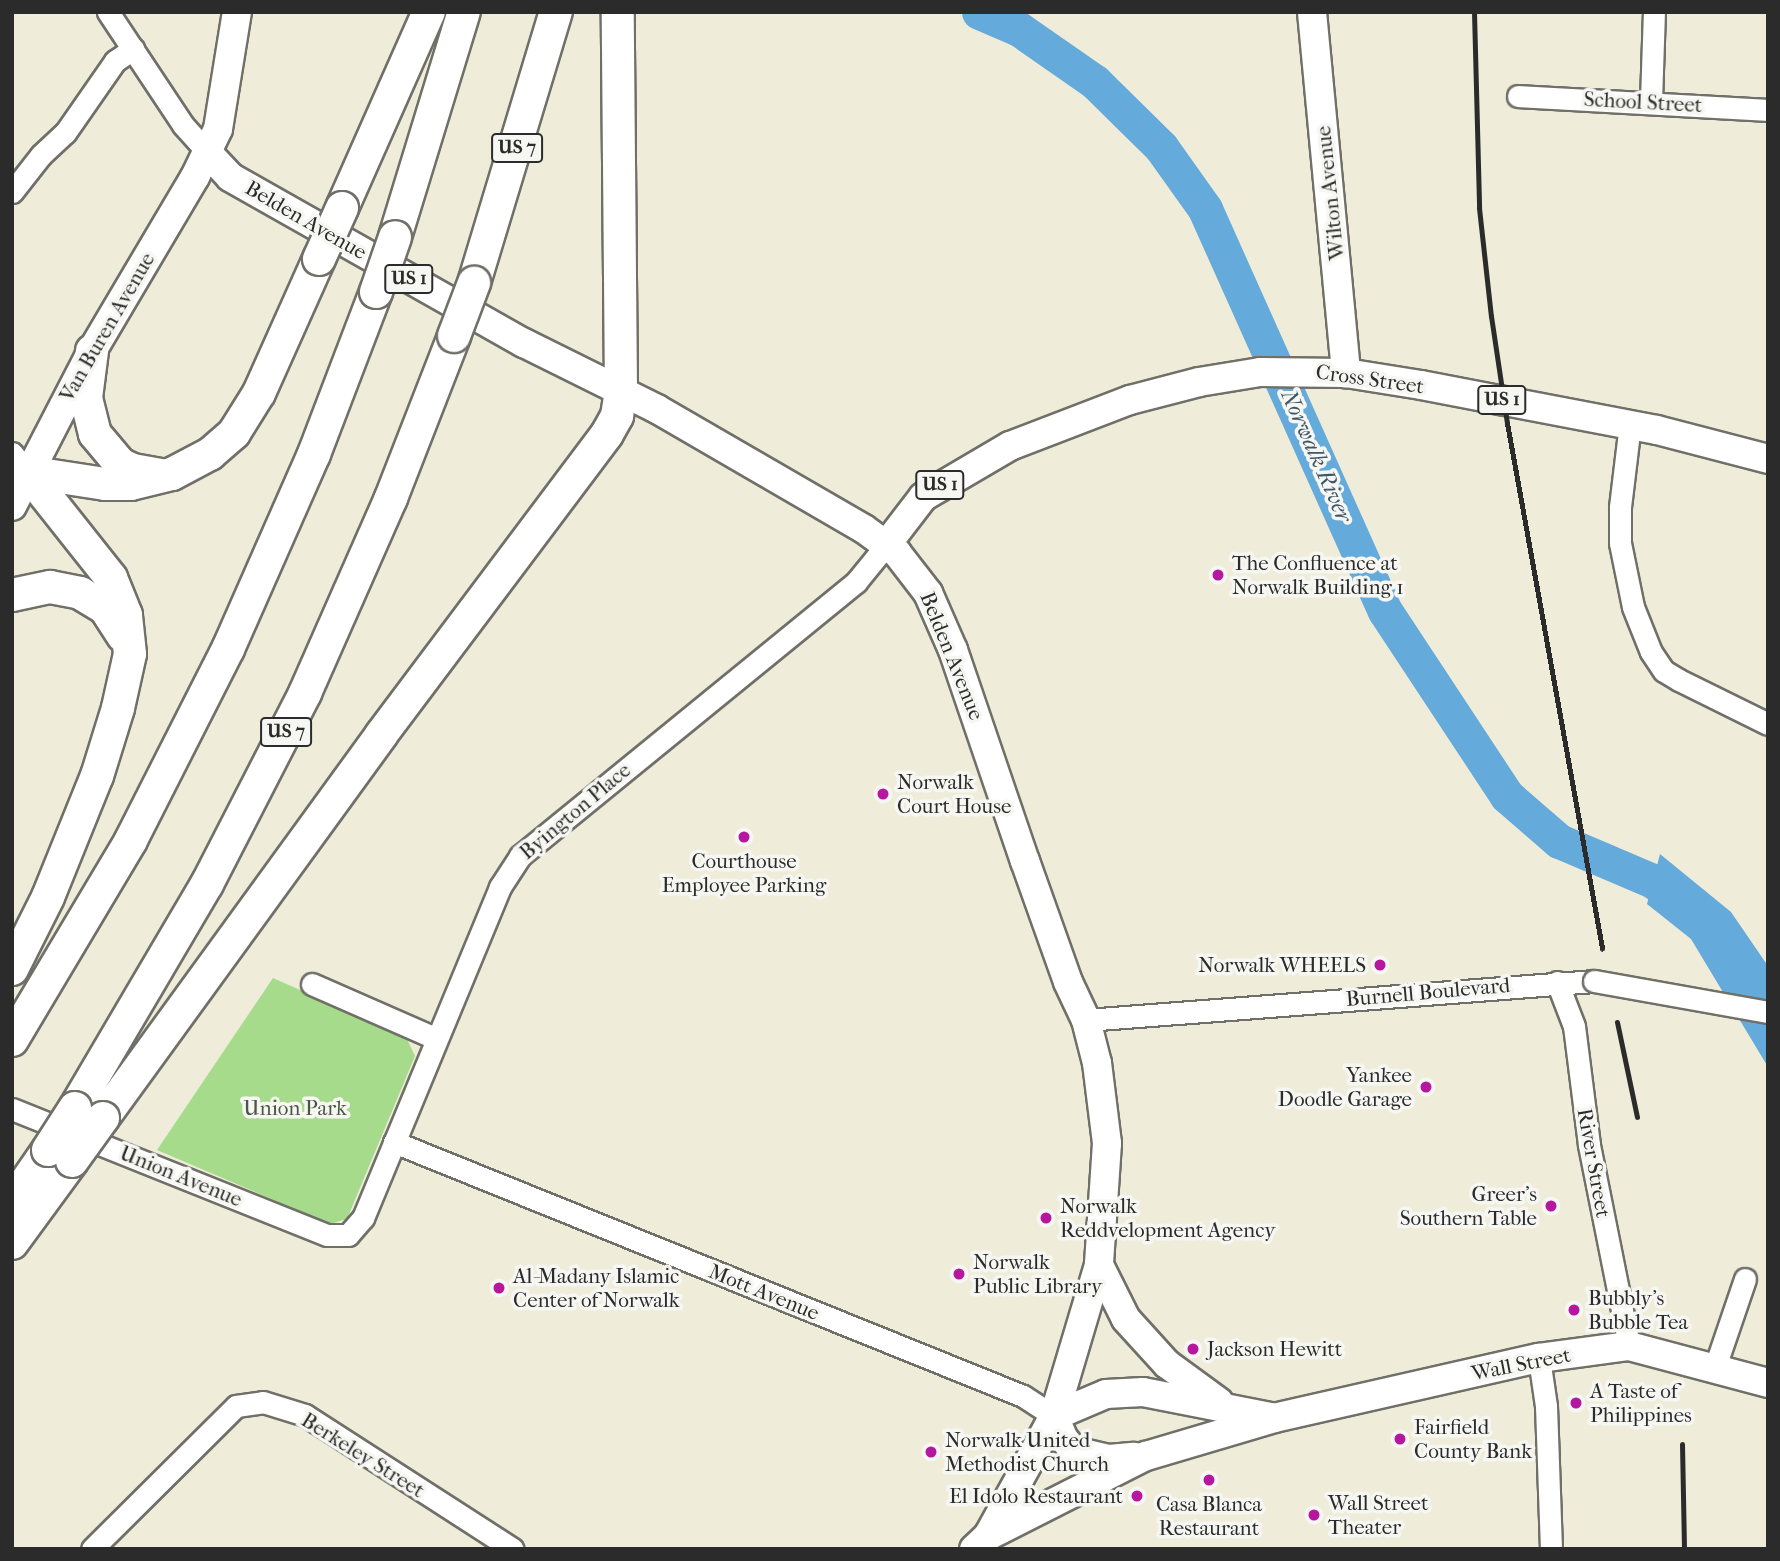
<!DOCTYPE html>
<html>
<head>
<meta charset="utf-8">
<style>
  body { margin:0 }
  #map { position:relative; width:1780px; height:1561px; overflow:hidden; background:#efecd9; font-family:"IM FELL French Canon",serif }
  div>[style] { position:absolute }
  .green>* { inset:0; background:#a5db8b }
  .water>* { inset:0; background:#64aada }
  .river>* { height:35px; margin:-17.5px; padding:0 17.5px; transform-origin:17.5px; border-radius:17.5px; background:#64aada }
  .roads { filter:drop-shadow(2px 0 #706f68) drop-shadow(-2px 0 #706f68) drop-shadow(0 2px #706f68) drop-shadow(0 -2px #706f68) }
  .minor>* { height:21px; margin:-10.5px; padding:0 10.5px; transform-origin:10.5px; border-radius:10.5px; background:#fff }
  .major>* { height:28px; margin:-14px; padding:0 14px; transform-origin:14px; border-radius:14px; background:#fff }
  .highway>* { height:32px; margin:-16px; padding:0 16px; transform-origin:16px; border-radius:16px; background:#fff }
  .rail>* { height:5px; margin:-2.5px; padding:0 2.5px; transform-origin:2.5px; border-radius:2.5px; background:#2b2b2b }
  .bridges { filter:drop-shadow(2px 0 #706f68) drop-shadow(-2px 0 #706f68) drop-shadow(0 2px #706f68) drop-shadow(0 -2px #706f68) }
  .minor-bridge>* { height:21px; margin:-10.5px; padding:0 10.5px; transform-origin:10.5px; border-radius:10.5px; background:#fff }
  .highway-bridge>* { height:32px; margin:-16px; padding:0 16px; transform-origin:16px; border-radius:16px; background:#fff }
  .dots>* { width:19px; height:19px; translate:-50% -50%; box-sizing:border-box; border:4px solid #f6f6f2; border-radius:50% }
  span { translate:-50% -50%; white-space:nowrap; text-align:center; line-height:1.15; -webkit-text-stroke:7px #f6f6f2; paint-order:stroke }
  .shield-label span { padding:2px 5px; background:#f6f6f2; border:2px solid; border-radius:5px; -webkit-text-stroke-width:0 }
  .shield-label { font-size:19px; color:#2b2b2b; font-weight:700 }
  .street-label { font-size:21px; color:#2b2b2b }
  .poi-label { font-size:21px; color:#2b2b2b }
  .left { translate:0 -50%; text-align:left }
  .right { translate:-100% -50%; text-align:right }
  .park-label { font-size:21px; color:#4a5743 }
  .water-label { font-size:23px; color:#3f5768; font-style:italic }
  .frame { position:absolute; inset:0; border:14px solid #2b2b2b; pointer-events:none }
</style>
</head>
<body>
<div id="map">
  <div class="green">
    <div style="clip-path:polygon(273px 978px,406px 1037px,415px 1056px,347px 1219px,330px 1224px,157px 1150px)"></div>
  </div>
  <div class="water">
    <div style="clip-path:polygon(1660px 854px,1731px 912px,1768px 966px,1768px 1067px,1691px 939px,1647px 904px)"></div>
  </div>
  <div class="river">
    <div style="left:979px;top:12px;width:43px;rotate:23deg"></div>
    <div style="left:1019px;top:29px;width:93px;rotate:34.9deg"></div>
    <div style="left:1095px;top:82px;width:93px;rotate:44.6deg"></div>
    <div style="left:1161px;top:147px;width:76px;rotate:54.6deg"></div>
    <div style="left:1205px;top:209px;width:440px;rotate:65.9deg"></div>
    <div style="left:1385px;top:611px;width:222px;rotate:56.6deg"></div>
    <div style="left:1507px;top:796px;width:69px;rotate:40.9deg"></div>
    <div style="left:1559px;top:841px;width:102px;rotate:23.1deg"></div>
    <div style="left:1653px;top:881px;width:45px;rotate:36.9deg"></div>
  </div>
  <div class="roads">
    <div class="minor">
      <div style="left:108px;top:12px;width:136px;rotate:56.4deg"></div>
      <div style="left:183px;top:125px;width:36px;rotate:48deg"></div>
      <div style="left:1518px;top:96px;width:250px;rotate:3.2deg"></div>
      <div style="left:1651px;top:101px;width:89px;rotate:-88.1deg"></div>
      <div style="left:12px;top:192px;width:47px;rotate:-51.9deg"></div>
      <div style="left:41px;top:155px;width:33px;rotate:-43deg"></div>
      <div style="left:65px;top:133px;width:88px;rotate:-55.2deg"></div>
      <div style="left:115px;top:61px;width:22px;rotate:-34deg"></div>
      <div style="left:1630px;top:424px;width:84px;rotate:96.9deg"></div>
      <div style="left:1620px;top:507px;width:36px;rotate:90deg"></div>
      <div style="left:1620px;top:543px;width:65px;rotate:78.5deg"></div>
      <div style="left:1633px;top:607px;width:48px;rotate:68.2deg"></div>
      <div style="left:1651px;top:652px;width:23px;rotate:56deg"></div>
      <div style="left:1664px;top:671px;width:17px;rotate:31deg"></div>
      <div style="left:1679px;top:680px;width:99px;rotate:26.3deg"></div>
      <div style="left:12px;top:453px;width:24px;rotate:52deg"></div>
      <div style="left:1557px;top:982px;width:47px;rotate:68.9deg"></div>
      <div style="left:1574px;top:1026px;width:120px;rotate:82.8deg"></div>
      <div style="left:1589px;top:1145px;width:205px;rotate:78.7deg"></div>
      <div style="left:312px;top:984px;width:134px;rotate:23.7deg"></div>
      <div style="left:1086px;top:1020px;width:509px;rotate:-4.39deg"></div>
      <div style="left:12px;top:1109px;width:339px;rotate:21.8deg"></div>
      <div style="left:327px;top:1235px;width:21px"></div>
      <div style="left:348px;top:1235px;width:23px;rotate:-49deg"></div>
      <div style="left:363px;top:1218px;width:358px;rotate:-67.5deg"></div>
      <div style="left:500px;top:887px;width:37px;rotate:-57deg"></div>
      <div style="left:520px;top:856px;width:434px;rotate:-39.2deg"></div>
      <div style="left:856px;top:582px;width:49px;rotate:-50.8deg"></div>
      <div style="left:394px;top:1142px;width:678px;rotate:21.99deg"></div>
      <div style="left:1023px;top:1396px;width:37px;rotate:33deg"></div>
      <div style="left:1539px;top:1358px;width:49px;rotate:81.7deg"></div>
      <div style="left:1546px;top:1406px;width:143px;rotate:88deg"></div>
      <div style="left:1715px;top:1367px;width:93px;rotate:-71.2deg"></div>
      <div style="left:92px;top:1549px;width:203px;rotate:-44.8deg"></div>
      <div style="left:236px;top:1406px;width:27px;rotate:-8deg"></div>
      <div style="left:263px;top:1402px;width:44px;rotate:17.2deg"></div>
      <div style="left:305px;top:1415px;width:247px;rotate:32.8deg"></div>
    </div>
    <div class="major">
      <div style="left:1312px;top:12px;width:363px;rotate:84.6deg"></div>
      <div style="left:207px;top:152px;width:34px;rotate:47deg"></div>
      <div style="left:230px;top:177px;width:338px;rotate:29.5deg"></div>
      <div style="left:524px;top:343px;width:148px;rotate:26.4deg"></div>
      <div style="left:657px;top:409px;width:239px;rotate:30.1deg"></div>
      <div style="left:864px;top:529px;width:41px;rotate:36deg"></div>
      <div style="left:897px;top:553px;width:51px;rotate:52.2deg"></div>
      <div style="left:928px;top:593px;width:62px;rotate:66.3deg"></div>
      <div style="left:953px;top:650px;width:223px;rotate:71.2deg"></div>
      <div style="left:1025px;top:861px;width:128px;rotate:70.4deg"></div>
      <div style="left:1068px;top:982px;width:42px;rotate:64.7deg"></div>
      <div style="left:1086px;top:1020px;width:44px;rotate:75.7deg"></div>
      <div style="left:1097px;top:1063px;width:81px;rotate:82.9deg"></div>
      <div style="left:1107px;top:1143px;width:122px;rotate:93.8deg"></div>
      <div style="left:1099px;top:1265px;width:158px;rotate:106.6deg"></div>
      <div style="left:1054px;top:1416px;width:137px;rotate:118.8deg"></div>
      <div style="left:988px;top:1536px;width:19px;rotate:137deg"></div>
      <div style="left:12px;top:506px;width:174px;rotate:-62.7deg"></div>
      <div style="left:92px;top:351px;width:202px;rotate:-59.4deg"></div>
      <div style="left:195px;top:177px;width:53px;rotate:-64.4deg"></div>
      <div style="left:218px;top:129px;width:119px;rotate:-80.8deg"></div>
      <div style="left:887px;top:544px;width:59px;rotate:-52.5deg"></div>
      <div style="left:923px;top:497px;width:101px;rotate:-30.4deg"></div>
      <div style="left:1010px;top:446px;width:129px;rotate:-21deg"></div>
      <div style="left:1130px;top:400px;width:71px;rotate:-14.6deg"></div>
      <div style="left:1199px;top:382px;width:62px;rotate:-9.3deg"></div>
      <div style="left:1260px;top:372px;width:86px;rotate:0.7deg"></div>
      <div style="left:1346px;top:373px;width:76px;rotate:9.1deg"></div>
      <div style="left:1421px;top:385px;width:240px;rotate:10.8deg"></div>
      <div style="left:1657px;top:430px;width:115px;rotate:14.6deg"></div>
      <div style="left:1099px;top:1265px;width:60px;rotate:63.4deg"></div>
      <div style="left:1126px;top:1319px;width:61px;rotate:47.7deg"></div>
      <div style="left:1167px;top:1364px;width:64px;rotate:36.2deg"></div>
      <div style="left:1054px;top:1416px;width:56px;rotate:-22.9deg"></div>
      <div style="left:1106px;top:1394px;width:37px;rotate:-3deg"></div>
      <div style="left:1143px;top:1392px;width:130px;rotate:11.1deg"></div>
      <div style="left:1054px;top:1416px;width:25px;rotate:67deg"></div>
      <div style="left:1064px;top:1439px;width:16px;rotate:50deg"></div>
      <div style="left:1074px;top:1451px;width:36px;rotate:13deg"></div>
      <div style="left:1109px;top:1459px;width:25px;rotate:-5deg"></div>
      <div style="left:988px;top:1536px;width:177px;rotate:-26.9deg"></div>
      <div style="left:1146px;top:1456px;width:134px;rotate:-16.5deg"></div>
      <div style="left:1274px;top:1418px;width:272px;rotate:-12.8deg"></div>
      <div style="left:1539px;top:1358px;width:91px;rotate:-7.6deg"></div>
      <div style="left:1629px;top:1346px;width:144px;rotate:14.9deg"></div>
    </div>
    <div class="highway">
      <div style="left:342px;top:208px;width:214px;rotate:-66.1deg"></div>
      <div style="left:395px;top:237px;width:235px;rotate:-73deg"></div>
      <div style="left:474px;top:283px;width:283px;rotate:-73.2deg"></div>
      <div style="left:92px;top:351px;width:47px;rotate:97.3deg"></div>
      <div style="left:86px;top:398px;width:37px;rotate:76deg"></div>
      <div style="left:95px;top:434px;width:39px;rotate:50deg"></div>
      <div style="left:120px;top:464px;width:14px;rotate:25deg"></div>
      <div style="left:133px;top:470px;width:27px;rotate:10deg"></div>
      <div style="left:27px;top:472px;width:79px;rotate:8.7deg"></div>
      <div style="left:105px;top:484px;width:26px"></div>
      <div style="left:131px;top:484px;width:42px;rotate:-13.7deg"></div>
      <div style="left:172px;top:474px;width:43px;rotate:-27.8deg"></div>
      <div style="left:210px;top:454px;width:32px;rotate:-41deg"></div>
      <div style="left:234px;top:433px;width:47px;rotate:-58deg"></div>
      <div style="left:259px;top:393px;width:147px;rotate:-65.9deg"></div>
      <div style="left:12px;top:595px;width:39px;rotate:-12deg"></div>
      <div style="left:50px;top:587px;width:31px;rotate:11deg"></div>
      <div style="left:80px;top:593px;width:29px;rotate:31deg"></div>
      <div style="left:105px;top:608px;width:33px;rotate:57deg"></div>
      <div style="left:12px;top:969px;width:80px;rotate:-63.4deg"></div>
      <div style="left:48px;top:897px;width:131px;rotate:-68deg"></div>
      <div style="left:97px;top:776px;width:71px;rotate:-72.8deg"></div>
      <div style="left:118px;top:708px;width:55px;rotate:-77.5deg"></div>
      <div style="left:130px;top:654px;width:39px;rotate:-96deg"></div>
      <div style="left:126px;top:615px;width:40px;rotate:-112deg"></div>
      <div style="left:111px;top:578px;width:135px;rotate:-128.4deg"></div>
      <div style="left:12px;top:1040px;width:233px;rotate:-59.2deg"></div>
      <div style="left:131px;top:840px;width:214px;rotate:-63.1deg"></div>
      <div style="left:228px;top:649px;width:213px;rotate:-66.2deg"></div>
      <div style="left:314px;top:454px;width:173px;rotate:-69.1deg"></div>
      <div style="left:75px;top:1108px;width:260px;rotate:-59.5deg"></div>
      <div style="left:207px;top:884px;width:215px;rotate:-62.8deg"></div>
      <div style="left:305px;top:693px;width:213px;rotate:-66.2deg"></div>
      <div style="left:391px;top:498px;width:174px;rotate:-68.7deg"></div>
      <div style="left:103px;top:1118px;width:473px;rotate:-54deg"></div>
      <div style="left:381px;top:735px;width:376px;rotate:-53.1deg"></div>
      <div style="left:607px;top:434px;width:21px;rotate:-61deg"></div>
      <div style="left:617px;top:416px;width:25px;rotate:-81deg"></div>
      <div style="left:621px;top:391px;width:379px;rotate:-90.5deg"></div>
      <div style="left:12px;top:1202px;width:63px;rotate:-55.3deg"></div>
      <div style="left:12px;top:1243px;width:102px;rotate:-53.8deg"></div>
    </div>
  </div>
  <div class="rail">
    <div style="left:1474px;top:12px;width:196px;rotate:88.5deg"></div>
    <div style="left:1479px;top:208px;width:109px;rotate:83.7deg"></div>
    <div style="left:1491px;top:316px;width:108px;rotate:81.5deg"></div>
    <div style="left:1507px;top:423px;width:534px;rotate:79.74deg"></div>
    <div style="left:1617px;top:1022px;width:97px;rotate:78.1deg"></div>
    <div style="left:1682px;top:1444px;width:105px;rotate:88.9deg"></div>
  </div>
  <div class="bridges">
    <div class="minor-bridge">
      <div style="left:1594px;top:981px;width:177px;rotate:10.1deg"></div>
    </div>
    <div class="highway-bridge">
      <div style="left:319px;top:259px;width:56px;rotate:-65.7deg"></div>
      <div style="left:376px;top:292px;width:58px;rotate:-70.9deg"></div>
      <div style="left:454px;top:336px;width:57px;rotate:-69.3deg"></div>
      <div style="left:48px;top:1150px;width:50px;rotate:-57.3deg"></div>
      <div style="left:72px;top:1161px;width:53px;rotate:-54.2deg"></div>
    </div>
  </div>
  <div class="dots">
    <div style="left:1218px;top:575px;background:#b5179e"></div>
    <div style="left:883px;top:794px;background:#b5179e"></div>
    <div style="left:744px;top:837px;background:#b5179e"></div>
    <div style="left:1380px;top:965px;background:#b5179e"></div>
    <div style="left:1426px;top:1087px;background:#b5179e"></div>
    <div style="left:1551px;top:1206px;background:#b5179e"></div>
    <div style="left:1046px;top:1218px;background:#b5179e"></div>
    <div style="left:959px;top:1274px;background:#b5179e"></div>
    <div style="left:499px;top:1288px;background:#b5179e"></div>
    <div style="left:1574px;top:1310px;background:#b5179e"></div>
    <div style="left:1193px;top:1349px;background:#b5179e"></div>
    <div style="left:1576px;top:1403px;background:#b5179e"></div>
    <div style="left:1400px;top:1439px;background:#b5179e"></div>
    <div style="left:931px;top:1452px;background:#b5179e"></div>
    <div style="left:1209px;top:1480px;background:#b5179e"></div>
    <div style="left:1137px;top:1496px;background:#b5179e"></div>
    <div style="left:1314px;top:1515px;background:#b5179e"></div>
  </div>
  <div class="shield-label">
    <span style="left:517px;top:148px">US 7</span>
    <span style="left:409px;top:279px">US 1</span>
    <span style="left:1502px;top:400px">US 1</span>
    <span style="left:940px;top:485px">US 1</span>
    <span style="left:286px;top:732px">US 7</span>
  </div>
  <div class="street-label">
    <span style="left:1643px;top:102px;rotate:3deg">School Street</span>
    <span style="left:1330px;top:193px;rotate:-96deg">Wilton Avenue</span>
    <span style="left:306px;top:220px;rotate:30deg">Belden Avenue</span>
    <span style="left:107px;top:327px;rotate:-60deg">Van Buren Avenue</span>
    <span style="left:1370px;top:379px;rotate:8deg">Cross Street</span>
    <span style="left:952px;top:656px;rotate:68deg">Belden Avenue</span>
    <span style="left:575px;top:811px;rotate:-40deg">Byington Place</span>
    <span style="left:1428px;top:992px;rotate:-5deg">Burnell Boulevard</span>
    <span style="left:1594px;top:1163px;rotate:80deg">River Street</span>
    <span style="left:181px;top:1176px;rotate:22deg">Union Avenue</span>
    <span style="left:764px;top:1292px;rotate:22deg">Mott Avenue</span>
    <span style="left:1521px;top:1364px;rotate:-11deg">Wall Street</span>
    <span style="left:363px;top:1455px;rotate:32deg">Berkeley Street</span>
  </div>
  <div class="poi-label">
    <span class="left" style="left:1232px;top:575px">The Confluence at<br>Norwalk Building 1</span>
    <span class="left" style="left:897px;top:794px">Norwalk<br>Court House</span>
    <span style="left:744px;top:873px">Courthouse<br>Employee Parking</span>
    <span class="right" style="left:1366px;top:965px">Norwalk WHEELS</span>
    <span class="right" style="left:1412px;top:1087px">Yankee<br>Doodle Garage</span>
    <span class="right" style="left:1537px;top:1206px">Greer’s<br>Southern Table</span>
    <span class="left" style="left:1060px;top:1218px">Norwalk<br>Reddvelopment Agency</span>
    <span class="left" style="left:973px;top:1274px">Norwalk<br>Public Library</span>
    <span class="left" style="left:513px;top:1288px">Al-Madany Islamic<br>Center of Norwalk</span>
    <span class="left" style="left:1588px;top:1310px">Bubbly's<br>Bubble Tea</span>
    <span class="left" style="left:1207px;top:1349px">Jackson Hewitt</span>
    <span class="left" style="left:1590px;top:1403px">A Taste of<br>Philippines</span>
    <span class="left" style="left:1414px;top:1439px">Fairfield<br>County Bank</span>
    <span class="left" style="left:945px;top:1452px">Norwalk United<br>Methodist Church</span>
    <span class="right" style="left:1123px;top:1496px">El Idolo Restaurant</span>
    <span class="left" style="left:1328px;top:1515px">Wall Street<br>Theater</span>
    <span style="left:1209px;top:1516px">Casa Blanca<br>Restaurant</span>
  </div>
  <div class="park-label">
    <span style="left:295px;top:1108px">Union Park</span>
  </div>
  <div class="water-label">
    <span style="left:1316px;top:456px;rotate:66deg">Norwalk River</span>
  </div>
  <div class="frame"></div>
</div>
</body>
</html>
